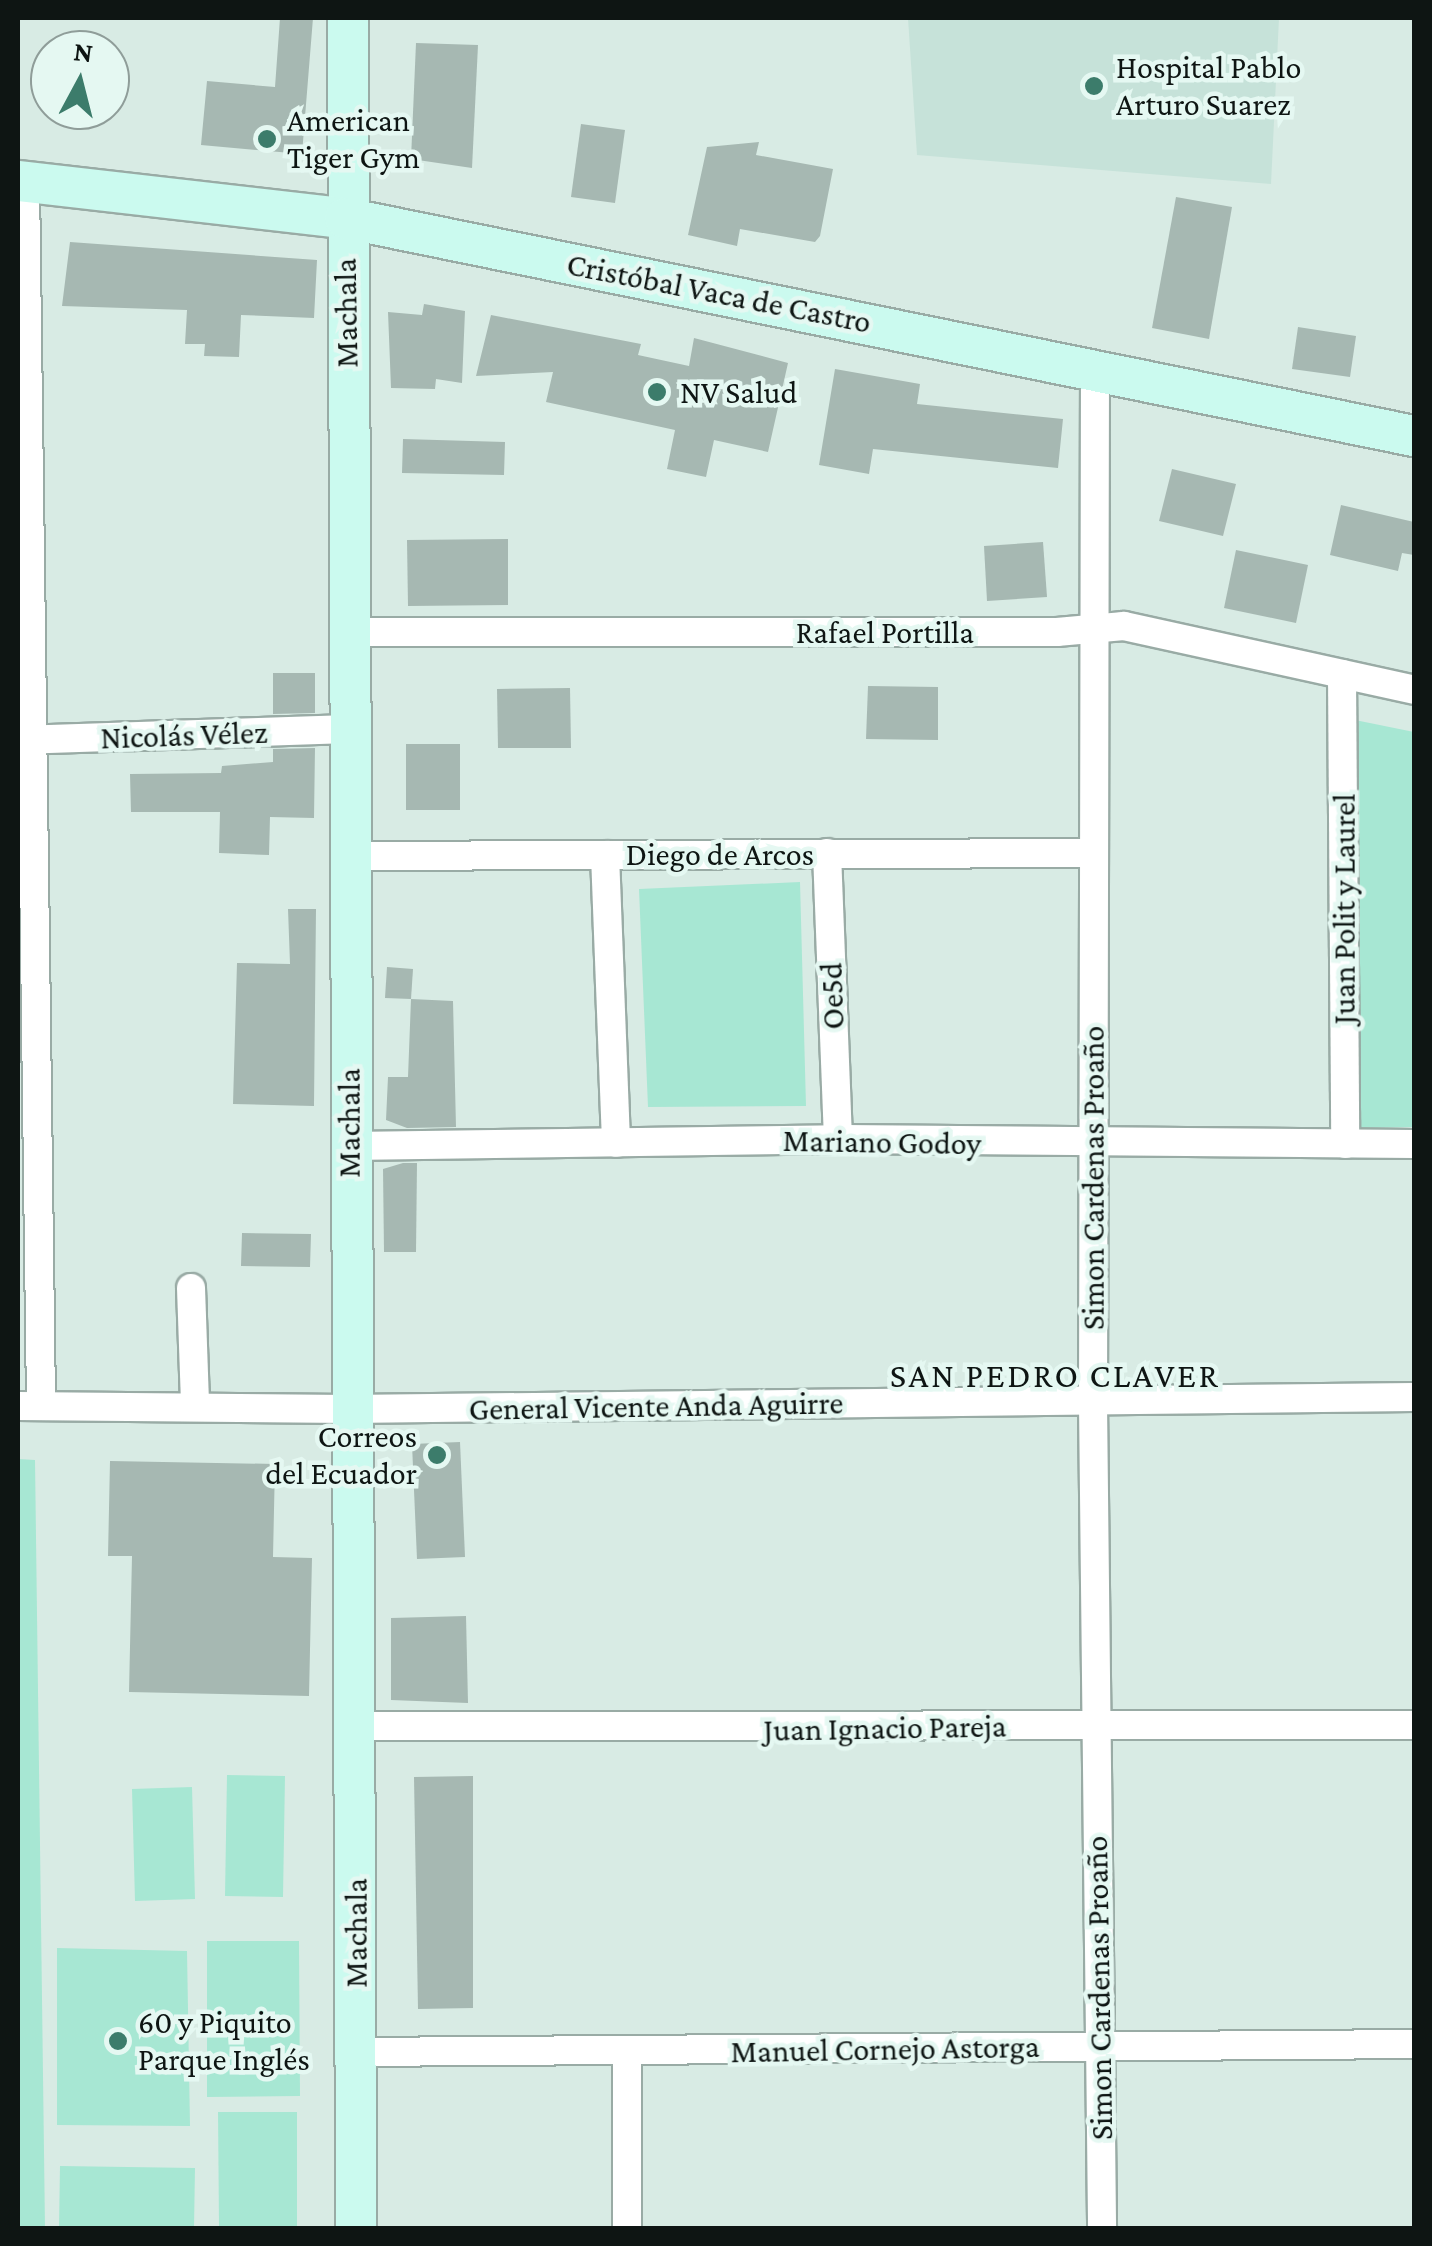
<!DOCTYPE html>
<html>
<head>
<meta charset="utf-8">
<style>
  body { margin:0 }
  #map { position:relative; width:1432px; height:2246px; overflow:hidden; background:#d8ebe4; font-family:"Crimson Pro",serif }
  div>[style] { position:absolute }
  .built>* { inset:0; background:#c6e2d9 }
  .green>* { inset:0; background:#a7e7d3 }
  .building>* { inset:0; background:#a6b8b2 }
  .roads { filter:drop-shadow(2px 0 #99aba5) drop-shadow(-2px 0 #99aba5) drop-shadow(0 2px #99aba5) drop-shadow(0 -2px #99aba5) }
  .minor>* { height:28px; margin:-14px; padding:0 14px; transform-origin:14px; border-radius:14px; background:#fff }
  .secondary>* { height:40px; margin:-20px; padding:0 20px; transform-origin:20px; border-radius:20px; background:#cbfaef }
  .dots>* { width:28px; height:28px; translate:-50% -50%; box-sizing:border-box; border:5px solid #e5f8f2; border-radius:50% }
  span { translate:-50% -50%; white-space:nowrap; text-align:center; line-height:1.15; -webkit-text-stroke:9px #e5f8f2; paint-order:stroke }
  .poi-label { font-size:32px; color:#0e1513 }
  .left { translate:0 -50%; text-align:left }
  .right { translate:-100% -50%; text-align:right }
  .street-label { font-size:32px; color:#0e1513 }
  .neighbourhood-label { font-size:35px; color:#0e1513; letter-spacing:2.5px }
  .frame { position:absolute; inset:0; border:20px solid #0e1513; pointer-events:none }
  .north { position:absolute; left:30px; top:30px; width:100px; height:100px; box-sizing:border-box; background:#e5f8f2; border:2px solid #8f9d99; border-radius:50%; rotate:7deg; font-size:28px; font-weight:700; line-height:40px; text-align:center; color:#0e1513 }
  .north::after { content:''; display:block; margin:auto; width:35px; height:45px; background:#3c7c6b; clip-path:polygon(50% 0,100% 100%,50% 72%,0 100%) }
</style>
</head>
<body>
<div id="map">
  <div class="built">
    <div style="clip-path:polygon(908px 18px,1279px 18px,1271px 184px,917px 155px)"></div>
  </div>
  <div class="green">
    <div style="clip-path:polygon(1355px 720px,1414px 732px,1414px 1127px,1361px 1128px)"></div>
    <div style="clip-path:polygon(800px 882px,806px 1106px,648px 1107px,639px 889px)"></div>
    <div style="clip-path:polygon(18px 1459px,35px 1460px,45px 2228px,18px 2228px)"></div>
    <div style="clip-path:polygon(227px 1775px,285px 1776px,283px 1897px,225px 1896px)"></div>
    <div style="clip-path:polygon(192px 1787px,195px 1899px,135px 1901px,132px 1789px)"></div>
    <div style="clip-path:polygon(207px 1941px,299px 1941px,300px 2096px,207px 2097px)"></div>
    <div style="clip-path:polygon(57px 1948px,187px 1951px,190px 2126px,57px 2125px)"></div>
    <div style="clip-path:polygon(218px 2112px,297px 2112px,297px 2226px,219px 2226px)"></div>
    <div style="clip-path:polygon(60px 2166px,195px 2168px,194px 2228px,59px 2228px)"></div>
  </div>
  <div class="building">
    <div style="clip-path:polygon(280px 18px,313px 18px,302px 154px,201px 145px,207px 81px,275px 87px)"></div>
    <div style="clip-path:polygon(416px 43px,478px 45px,472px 168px,411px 159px)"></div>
    <div style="clip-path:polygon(581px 124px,625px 130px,615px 203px,571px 197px)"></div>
    <div style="clip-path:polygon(759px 142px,756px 155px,833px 169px,820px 236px,815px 242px,740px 229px,737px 246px,688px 235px,707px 147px)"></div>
    <div style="clip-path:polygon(1176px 197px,1232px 207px,1209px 339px,1152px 328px)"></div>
    <div style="clip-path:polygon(70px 242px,317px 260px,314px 318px,241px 315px,239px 357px,204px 356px,205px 344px,185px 344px,187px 310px,62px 306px)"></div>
    <div style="clip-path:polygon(424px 304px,465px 311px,462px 383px,436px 379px,435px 389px,391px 388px,388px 312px,422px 315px)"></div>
    <div style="clip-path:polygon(491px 315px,641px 344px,638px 355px,689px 366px,694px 338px,788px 363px,768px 452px,714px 440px,706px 477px,667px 469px,675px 430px,546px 402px,553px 372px,476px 376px)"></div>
    <div style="clip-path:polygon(1298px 327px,1356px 336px,1350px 377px,1292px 369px)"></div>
    <div style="clip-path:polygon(835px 369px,920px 384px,917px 404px,1063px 419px,1058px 468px,873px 449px,869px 474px,819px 465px)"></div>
    <div style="clip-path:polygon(403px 439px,505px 442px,504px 475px,402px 473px)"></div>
    <div style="clip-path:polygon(1172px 469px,1236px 484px,1223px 536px,1159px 521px)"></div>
    <div style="clip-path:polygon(1341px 505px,1414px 522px,1414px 555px,1402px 553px,1398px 571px,1330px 555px)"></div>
    <div style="clip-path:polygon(508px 539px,508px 605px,408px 606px,407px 540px)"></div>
    <div style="clip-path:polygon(1043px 542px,1047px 597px,987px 601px,984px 546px)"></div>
    <div style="clip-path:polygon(1236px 550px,1308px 565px,1296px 623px,1224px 608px)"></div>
    <div style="clip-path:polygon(273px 673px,315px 673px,315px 713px,273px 714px)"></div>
    <div style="clip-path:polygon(868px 686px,938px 687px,938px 740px,866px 739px)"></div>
    <div style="clip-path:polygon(570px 688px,571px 748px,498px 748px,497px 689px)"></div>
    <div style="clip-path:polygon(406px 744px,460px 744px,460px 810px,406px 810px)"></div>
    <div style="clip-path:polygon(315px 748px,314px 818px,270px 817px,269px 855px,219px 853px,220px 812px,131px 812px,130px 774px,221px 773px,222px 766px,273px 762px,273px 749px)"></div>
    <div style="clip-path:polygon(288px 909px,316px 909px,314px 1106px,233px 1104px,237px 963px,290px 964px)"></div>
    <div style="clip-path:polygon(387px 967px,413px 969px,411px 999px,385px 998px)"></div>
    <div style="clip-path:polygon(411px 999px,453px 1001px,456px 1127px,407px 1128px,386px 1120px,388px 1077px,408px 1077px)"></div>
    <div style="clip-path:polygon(403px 1163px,417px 1163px,416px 1252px,384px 1252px,383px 1169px)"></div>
    <div style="clip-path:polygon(242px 1233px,311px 1234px,310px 1267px,241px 1266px)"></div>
    <div style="clip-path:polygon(460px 1442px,465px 1557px,417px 1559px,412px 1444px)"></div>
    <div style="clip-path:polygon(110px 1461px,275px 1464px,273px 1557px,312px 1558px,309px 1696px,129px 1692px,132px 1556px,108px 1556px)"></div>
    <div style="clip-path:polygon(466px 1616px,468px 1703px,391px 1700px,391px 1618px)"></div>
    <div style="clip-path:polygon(473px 1776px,473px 2008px,418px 2009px,414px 1777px)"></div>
  </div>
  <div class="roads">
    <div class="minor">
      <div style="left:25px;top:181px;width:1225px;rotate:89.25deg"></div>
      <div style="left:1095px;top:368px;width:1035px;rotate:90.11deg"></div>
      <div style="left:1093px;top:1403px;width:825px;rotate:89.37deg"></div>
      <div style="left:349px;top:632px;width:708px"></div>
      <div style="left:1057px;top:632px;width:67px;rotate:-5.1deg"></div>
      <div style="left:1124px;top:626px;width:297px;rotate:12.4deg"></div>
      <div style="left:1342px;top:674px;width:470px;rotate:89.6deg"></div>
      <div style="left:18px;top:740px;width:332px;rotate:-1.9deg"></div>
      <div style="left:827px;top:853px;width:286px;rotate:87.8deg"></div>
      <div style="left:605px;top:855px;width:288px;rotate:87.8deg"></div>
      <div style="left:349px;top:856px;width:742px;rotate:-0.23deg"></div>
      <div style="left:350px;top:1146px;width:488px;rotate:-0.8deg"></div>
      <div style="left:838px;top:1139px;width:576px;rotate:0.5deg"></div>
      <div style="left:191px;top:1288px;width:117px;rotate:88deg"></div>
      <div style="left:18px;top:1406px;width:331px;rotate:0.5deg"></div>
      <div style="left:349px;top:1409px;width:1065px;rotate:-0.65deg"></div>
      <div style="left:356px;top:1726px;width:1058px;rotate:-0.05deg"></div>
      <div style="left:355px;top:2052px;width:1059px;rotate:-0.43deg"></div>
      <div style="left:627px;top:2052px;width:176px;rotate:90deg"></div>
    </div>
    <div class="secondary">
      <div style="left:348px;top:18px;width:2210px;rotate:89.79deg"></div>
      <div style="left:18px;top:181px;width:329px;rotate:6.5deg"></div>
      <div style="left:345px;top:218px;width:1091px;rotate:11.53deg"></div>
    </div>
  </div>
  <div class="dots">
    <div style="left:1094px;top:86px;background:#3c7c6b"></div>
    <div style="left:267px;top:139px;background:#3c7c6b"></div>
    <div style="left:657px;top:392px;background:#3c7c6b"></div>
    <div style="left:437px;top:1455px;background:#3c7c6b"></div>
    <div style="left:118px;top:2041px;background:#3c7c6b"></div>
  </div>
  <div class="poi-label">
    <span class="left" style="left:1116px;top:86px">Hospital Pablo<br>Arturo Suarez</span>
    <span class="left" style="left:287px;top:139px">American<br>Tiger Gym</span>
    <span class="left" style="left:680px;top:392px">NV Salud</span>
    <span class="right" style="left:417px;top:1455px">Correos<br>del Ecuador</span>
    <span class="left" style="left:138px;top:2041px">60 y Piquito<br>Parque Inglés</span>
  </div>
  <div class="street-label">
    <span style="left:719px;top:293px;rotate:11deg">Cristóbal Vaca de Castro</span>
    <span style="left:346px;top:313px;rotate:-91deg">Machala</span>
    <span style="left:885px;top:632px">Rafael Portilla</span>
    <span style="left:184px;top:735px;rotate:-2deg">Nicolás Vélez</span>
    <span style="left:720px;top:854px">Diego de Arcos</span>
    <span style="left:1344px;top:909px;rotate:-90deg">Juan Polit y Laurel</span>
    <span style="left:832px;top:996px;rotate:-92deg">Oe5d</span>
    <span style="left:349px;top:1123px;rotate:-90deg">Machala</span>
    <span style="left:882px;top:1142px;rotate:1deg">Mariano Godoy</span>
    <span style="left:1093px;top:1178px;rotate:-90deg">Simon Cardenas Proaño</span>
    <span style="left:656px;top:1406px;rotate:-1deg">General Vicente Anda Aguirre</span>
    <span style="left:885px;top:1728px;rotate:-1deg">Juan Ignacio Pareja</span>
    <span style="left:356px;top:1933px;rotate:-90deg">Machala</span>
    <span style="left:1099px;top:1988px;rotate:-91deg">Simon Cardenas Proaño</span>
    <span style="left:885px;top:2049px;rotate:-1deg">Manuel Cornejo Astorga</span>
  </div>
  <div class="neighbourhood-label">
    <span style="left:1055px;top:1376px">SAN PEDRO CLAVER</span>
  </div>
  <div class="frame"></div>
  <div class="north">N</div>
</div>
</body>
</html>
